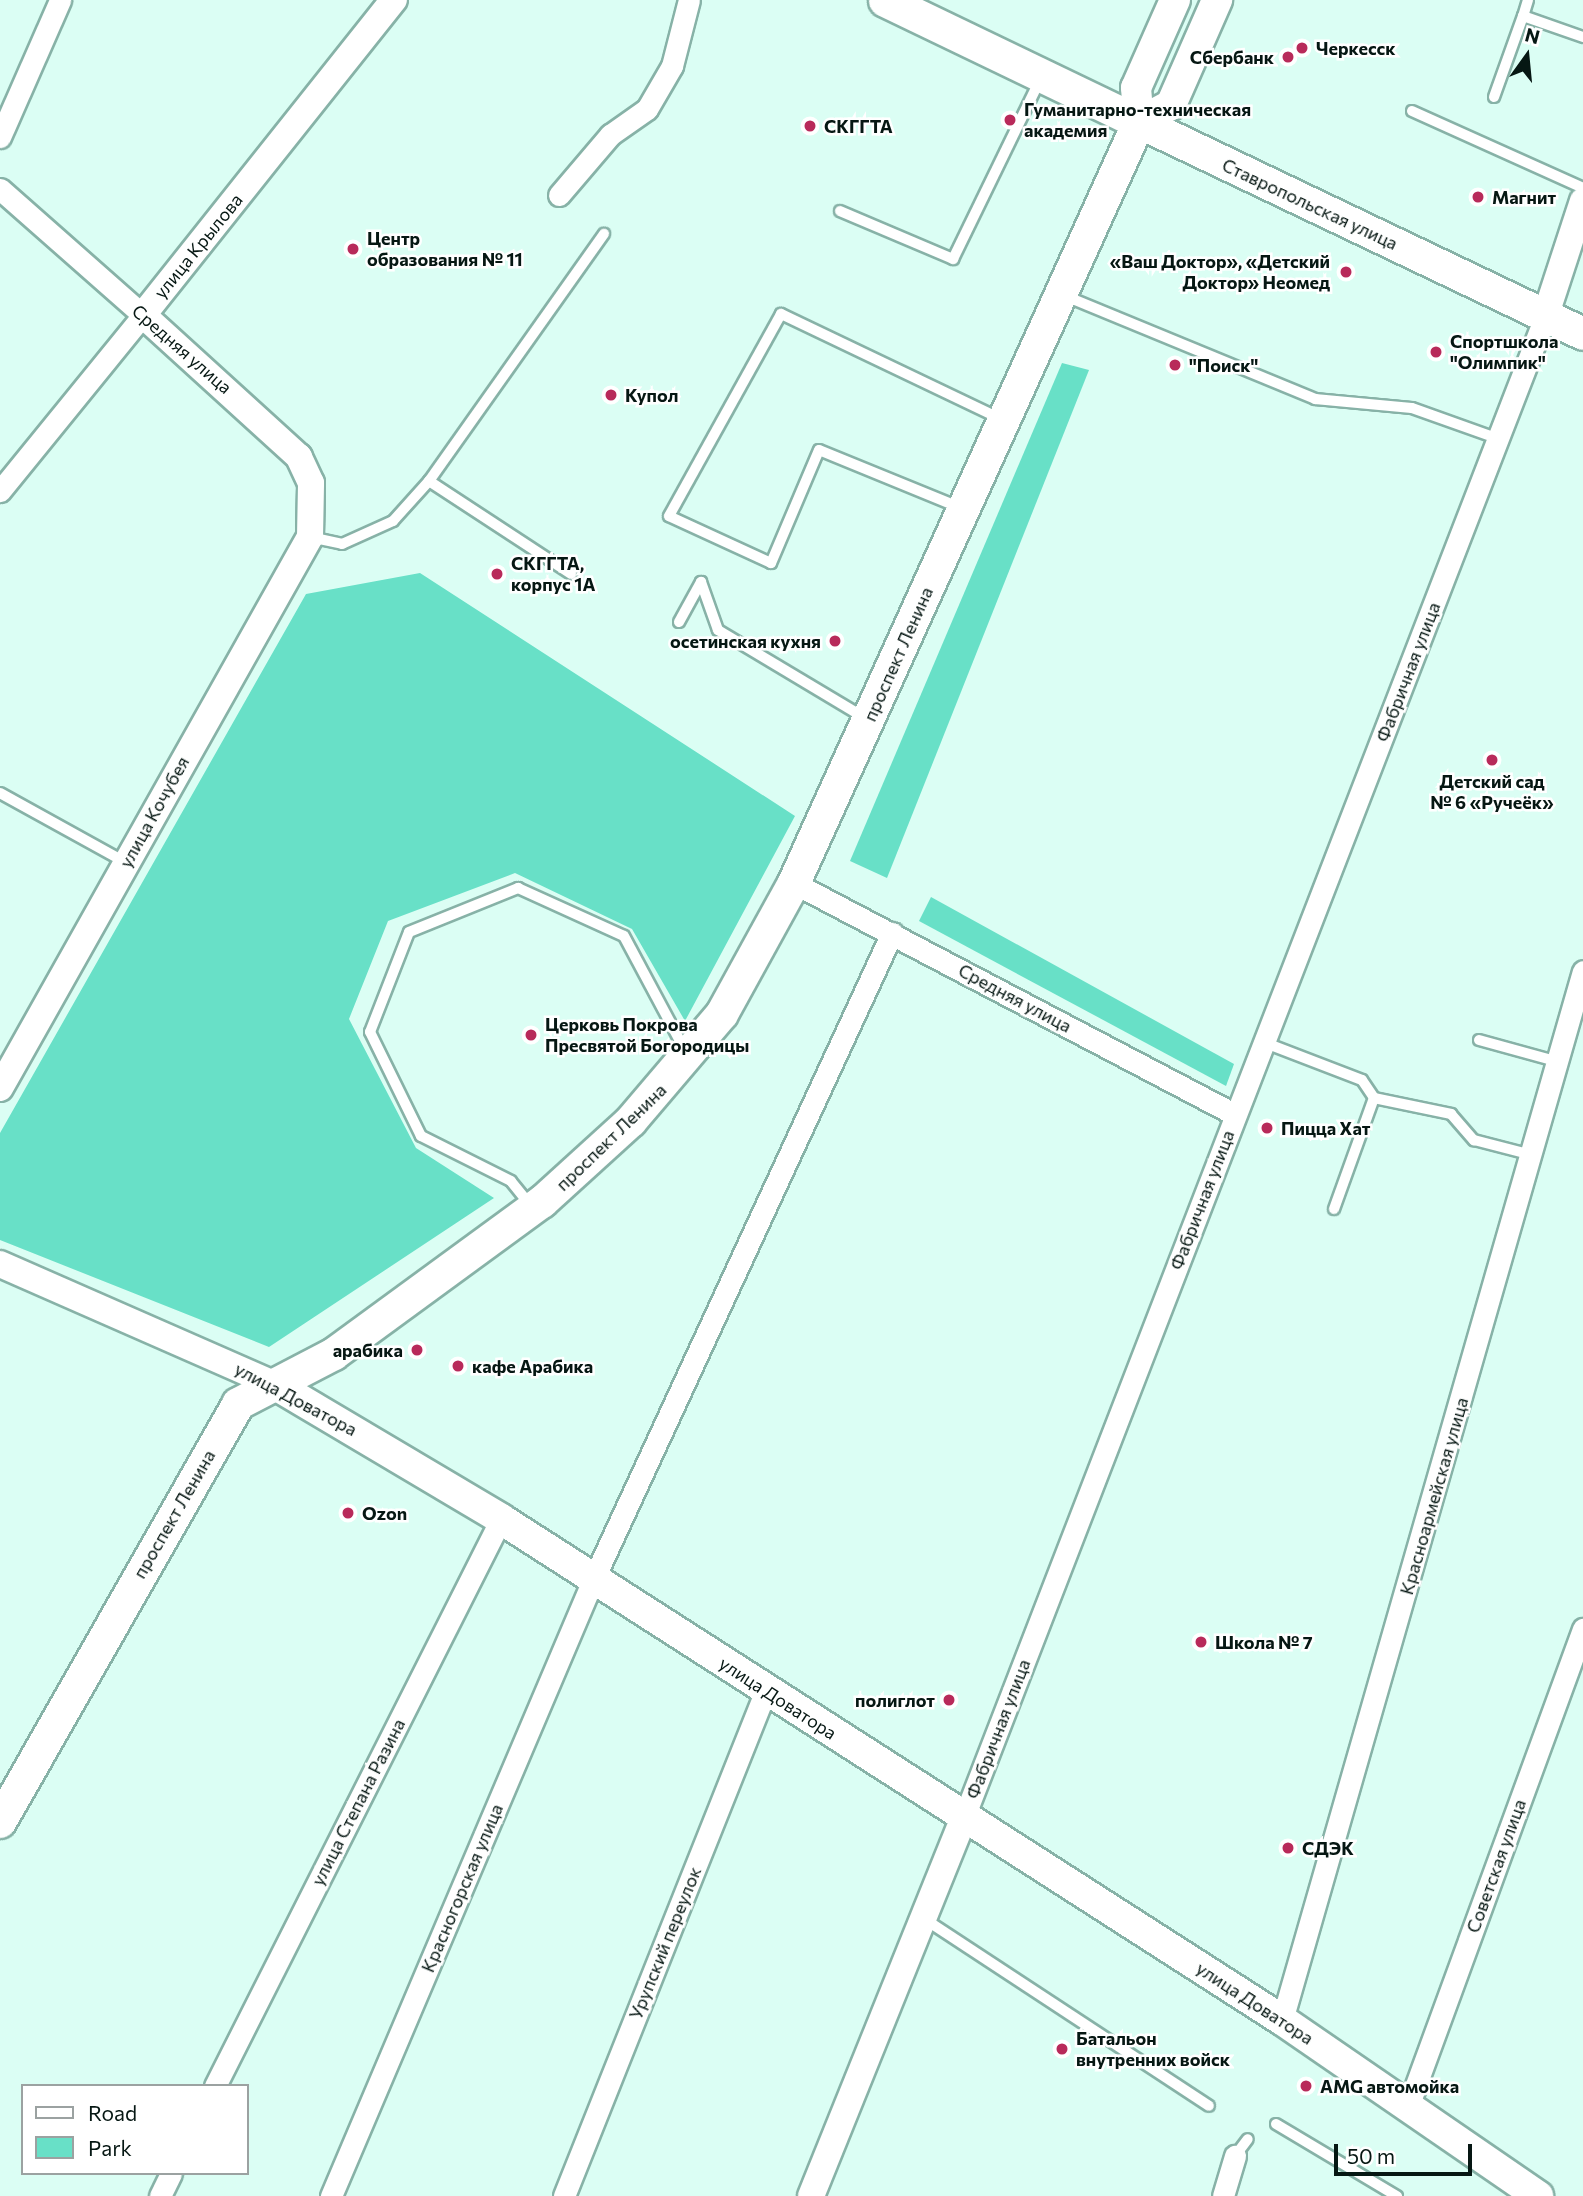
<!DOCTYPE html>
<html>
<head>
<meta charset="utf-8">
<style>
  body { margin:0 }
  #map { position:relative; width:1583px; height:2196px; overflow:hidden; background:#dbfef4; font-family:Commissioner,sans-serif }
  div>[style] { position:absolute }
  .green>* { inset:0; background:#68e0c7 }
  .roads { filter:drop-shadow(2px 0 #87b2a7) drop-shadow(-2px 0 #87b2a7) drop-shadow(0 2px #87b2a7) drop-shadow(0 -2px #87b2a7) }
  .service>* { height:10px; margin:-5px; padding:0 5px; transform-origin:5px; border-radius:5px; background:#fff }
  .minor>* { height:21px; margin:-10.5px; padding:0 10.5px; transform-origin:10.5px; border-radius:10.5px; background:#fff }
  .tertiary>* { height:26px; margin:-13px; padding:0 13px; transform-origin:13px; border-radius:13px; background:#fff }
  .secondary>* { height:30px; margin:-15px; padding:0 15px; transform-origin:15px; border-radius:15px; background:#fff }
  .primary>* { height:32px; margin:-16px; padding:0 16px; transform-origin:16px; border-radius:16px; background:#fff }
  .trunk>* { height:33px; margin:-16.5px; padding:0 16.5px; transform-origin:16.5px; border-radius:16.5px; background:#fff }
  .dots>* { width:19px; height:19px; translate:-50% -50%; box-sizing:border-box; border:4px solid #fff; border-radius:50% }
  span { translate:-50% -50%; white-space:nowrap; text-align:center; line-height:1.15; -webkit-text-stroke:5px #fff; paint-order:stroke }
  .poi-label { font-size:18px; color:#061713; font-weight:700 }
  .left { translate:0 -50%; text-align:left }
  .right { translate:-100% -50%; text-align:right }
  .street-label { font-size:18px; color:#061713 }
  .legend { position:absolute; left:21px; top:2084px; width:228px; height:91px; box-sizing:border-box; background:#fff; border:2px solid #9ba2a1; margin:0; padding:9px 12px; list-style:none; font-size:21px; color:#061713 }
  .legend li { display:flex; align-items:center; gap:14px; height:35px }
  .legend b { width:35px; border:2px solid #9ba2a1 }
  .north { position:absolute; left:1492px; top:21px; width:70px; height:70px; -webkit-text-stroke:5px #fff; paint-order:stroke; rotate:15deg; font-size:19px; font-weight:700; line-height:28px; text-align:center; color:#061713 }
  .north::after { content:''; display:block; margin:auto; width:24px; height:32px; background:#061713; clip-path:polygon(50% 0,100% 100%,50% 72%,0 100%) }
  .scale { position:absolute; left:1334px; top:2144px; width:138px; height:32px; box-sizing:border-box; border:4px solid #061713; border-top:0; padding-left:9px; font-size:21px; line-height:24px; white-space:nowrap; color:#061713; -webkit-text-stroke:5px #fff; paint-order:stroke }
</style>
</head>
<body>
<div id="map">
  <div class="green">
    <div style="clip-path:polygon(1062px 363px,1089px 370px,887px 878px,850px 861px)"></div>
    <div style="clip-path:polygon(420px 573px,795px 816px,685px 1021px,632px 929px,515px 873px,388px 921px,349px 1019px,416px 1148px,494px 1198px,269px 1347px,0 1240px,0 1133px,306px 594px)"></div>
    <div style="clip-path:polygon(931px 897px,1234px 1064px,1226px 1086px,919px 921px)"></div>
  </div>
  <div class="roads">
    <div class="service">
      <div style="left:1528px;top:0;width:17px;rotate:107deg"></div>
      <div style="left:1523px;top:16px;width:64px;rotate:19.3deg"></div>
      <div style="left:1494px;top:97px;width:86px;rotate:-70.3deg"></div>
      <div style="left:1412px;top:111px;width:188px;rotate:24.2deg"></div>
      <div style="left:840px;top:211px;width:123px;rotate:23deg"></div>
      <div style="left:953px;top:259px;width:199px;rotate:-64.1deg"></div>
      <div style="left:1063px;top:295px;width:273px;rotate:22.4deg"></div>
      <div style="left:1315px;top:399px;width:97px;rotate:5.3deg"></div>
      <div style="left:1412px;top:408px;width:92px;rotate:19.6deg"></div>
      <div style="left:429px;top:481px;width:170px;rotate:33.2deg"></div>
      <div style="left:961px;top:508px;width:153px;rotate:-157.8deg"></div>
      <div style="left:819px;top:450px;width:123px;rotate:113deg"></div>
      <div style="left:771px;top:563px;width:112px;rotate:-155.3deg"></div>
      <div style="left:669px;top:516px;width:231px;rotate:-61deg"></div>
      <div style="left:781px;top:314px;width:244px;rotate:25.5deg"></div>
      <div style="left:310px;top:537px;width:33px;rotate:12deg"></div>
      <div style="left:342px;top:544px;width:56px;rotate:-24.3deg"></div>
      <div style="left:393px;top:521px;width:54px;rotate:-48deg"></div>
      <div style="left:429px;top:481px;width:303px;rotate:-54.7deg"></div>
      <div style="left:679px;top:622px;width:46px;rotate:-61.2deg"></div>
      <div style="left:701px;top:582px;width:51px;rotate:70.5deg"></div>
      <div style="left:718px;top:630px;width:171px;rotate:30.9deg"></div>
      <div style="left:0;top:793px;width:143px;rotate:28.9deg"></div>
      <div style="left:1479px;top:1040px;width:83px;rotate:15.4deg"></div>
      <div style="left:1263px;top:1042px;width:106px;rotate:21deg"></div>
      <div style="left:1362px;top:1080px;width:22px;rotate:56deg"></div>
      <div style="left:1374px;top:1098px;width:79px;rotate:11.7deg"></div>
      <div style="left:1451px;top:1114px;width:35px;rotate:49deg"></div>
      <div style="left:1474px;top:1140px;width:60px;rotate:14.5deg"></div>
      <div style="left:531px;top:1206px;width:32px;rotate:-129deg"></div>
      <div style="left:511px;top:1181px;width:101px;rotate:-153.4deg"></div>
      <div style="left:421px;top:1136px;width:116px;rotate:-116.1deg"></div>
      <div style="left:370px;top:1032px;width:107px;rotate:-68.7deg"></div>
      <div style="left:409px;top:932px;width:118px;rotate:-22deg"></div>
      <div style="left:518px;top:888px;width:116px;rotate:24.4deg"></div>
      <div style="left:624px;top:936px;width:132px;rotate:61.9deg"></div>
      <div style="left:1334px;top:1209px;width:118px;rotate:-70.2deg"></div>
      <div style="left:923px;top:1918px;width:342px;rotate:33.3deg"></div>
      <div style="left:1276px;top:2124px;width:141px;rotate:30.8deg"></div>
      <div style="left:1235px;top:2156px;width:21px;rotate:-53deg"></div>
    </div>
    <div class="minor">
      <div style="left:0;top:137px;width:150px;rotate:-66.3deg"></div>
      <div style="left:0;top:189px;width:191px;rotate:41.4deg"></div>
      <div style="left:143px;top:315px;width:227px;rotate:129.1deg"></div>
      <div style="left:559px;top:195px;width:79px;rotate:-49.6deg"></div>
      <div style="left:610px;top:135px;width:45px;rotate:-35.1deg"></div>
      <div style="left:647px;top:109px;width:50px;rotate:-59.8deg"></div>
      <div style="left:672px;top:66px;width:68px;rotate:-75.6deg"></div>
      <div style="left:794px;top:883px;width:498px;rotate:27.7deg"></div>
      <div style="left:964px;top:1817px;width:1609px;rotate:-68.83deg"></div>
      <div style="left:1282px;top:2020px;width:1091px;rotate:-73.99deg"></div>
      <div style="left:215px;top:2086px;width:635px;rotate:-63.23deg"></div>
      <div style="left:1409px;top:2104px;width:506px;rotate:-69.88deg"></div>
      <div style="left:160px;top:2196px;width:25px;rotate:-64deg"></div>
      <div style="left:331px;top:2196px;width:669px;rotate:-66.96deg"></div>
      <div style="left:593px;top:1580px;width:713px;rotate:-65.2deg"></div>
      <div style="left:564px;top:2196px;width:545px;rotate:-68.24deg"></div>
      <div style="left:1223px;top:2196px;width:42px;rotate:-73.3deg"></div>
    </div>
    <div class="tertiary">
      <div style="left:1545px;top:317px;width:122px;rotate:-71.9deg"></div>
      <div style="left:0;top:1088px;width:632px;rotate:-60.64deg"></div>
      <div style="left:310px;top:537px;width:54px;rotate:-88.9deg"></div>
      <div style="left:311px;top:483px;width:29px;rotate:-115deg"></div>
      <div style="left:299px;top:457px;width:211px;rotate:-137.7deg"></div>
      <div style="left:143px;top:315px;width:403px;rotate:-51.5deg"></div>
      <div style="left:0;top:1264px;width:299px;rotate:23.7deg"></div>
      <div style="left:811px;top:2196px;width:409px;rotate:-68deg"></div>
    </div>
    <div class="secondary">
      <div style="left:1175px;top:0;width:96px;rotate:113.9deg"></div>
      <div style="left:1136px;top:88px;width:34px;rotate:85deg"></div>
      <div style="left:1139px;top:122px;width:36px;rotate:-28deg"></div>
      <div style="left:1171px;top:105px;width:115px;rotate:-66.3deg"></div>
      <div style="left:274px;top:1384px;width:264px;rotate:30.7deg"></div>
      <div style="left:501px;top:1519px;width:928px;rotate:32.68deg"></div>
      <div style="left:1282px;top:2020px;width:311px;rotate:34.5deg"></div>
    </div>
    <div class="primary">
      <div style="left:0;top:1822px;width:481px;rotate:-60.3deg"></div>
      <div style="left:238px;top:1404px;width:108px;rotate:-27.5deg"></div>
      <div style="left:334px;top:1354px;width:258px;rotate:-36.2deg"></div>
      <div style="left:542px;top:1202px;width:120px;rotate:-42.3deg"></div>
      <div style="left:631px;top:1121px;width:140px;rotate:-49.6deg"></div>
      <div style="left:722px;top:1014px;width:149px;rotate:-61.2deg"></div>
      <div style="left:794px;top:883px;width:836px;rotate:-65.61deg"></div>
      <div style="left:1139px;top:122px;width:492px;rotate:25.5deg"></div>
    </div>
    <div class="trunk">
      <div style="left:885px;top:0;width:282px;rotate:25.7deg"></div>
    </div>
  </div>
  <div class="dots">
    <div style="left:1302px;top:48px;background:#b82a5a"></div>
    <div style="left:1288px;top:57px;background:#b82a5a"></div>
    <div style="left:1010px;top:120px;background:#b82a5a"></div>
    <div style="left:810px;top:126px;background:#b82a5a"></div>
    <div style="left:1478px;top:197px;background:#b82a5a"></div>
    <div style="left:353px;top:249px;background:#b82a5a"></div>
    <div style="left:1346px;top:272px;background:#b82a5a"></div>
    <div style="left:1436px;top:352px;background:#b82a5a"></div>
    <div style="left:1175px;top:365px;background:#b82a5a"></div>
    <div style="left:611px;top:395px;background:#b82a5a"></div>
    <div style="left:497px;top:574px;background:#b82a5a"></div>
    <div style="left:835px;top:641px;background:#b82a5a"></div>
    <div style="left:1492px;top:760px;background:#b82a5a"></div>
    <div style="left:531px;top:1035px;background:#b82a5a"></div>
    <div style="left:1267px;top:1128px;background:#b82a5a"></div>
    <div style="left:417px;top:1350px;background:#b82a5a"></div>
    <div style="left:458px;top:1366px;background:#b82a5a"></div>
    <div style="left:348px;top:1513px;background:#b82a5a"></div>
    <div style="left:1201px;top:1642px;background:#b82a5a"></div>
    <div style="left:949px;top:1700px;background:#b82a5a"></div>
    <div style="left:1288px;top:1848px;background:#b82a5a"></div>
    <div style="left:1062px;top:2049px;background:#b82a5a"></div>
    <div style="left:1306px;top:2086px;background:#b82a5a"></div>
  </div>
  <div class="poi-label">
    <span class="left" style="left:1316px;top:48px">Черкесск</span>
    <span class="right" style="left:1274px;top:57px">Сбербанк</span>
    <span class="left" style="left:1024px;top:120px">Гуманитарно-техническая<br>академия</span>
    <span class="left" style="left:824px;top:126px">СКГГТА</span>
    <span class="left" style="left:1492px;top:197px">Магнит</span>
    <span class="left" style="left:367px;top:249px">Центр<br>образования № 11</span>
    <span class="right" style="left:1330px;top:272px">«Ваш Доктор», «Детский<br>Доктор» Неомед</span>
    <span class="left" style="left:1450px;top:352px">Спортшкола<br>"Олимпик"</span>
    <span class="left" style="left:1189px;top:365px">"Поиск"</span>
    <span class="left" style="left:625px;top:395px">Купол</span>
    <span class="left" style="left:511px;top:574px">СКГГТА,<br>корпус 1А</span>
    <span class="right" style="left:821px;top:641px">осетинская кухня</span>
    <span style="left:1492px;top:792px">Детский сад<br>№ 6 «Ручеёк»</span>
    <span class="left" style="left:545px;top:1035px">Церковь Покрова<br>Пресвятой Богородицы</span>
    <span class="left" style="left:1281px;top:1128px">Пицца Хат</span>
    <span class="right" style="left:403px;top:1350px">арабика</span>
    <span class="left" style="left:472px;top:1366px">кафе Арабика</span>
    <span class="left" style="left:362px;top:1513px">Ozon</span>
    <span class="left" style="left:1215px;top:1642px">Школа № 7</span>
    <span class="right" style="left:935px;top:1700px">полиглот</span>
    <span class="left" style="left:1302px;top:1848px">СДЭК</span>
    <span class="left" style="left:1076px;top:2049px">Батальон<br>внутренних войск</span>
    <span class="left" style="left:1320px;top:2086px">AMG автомойка</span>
  </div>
  <div class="street-label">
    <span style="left:1310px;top:204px;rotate:25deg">Ставропольская улица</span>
    <span style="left:198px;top:246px;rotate:-51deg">улица Крылова</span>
    <span style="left:182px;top:349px;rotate:41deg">Средняя улица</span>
    <span style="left:898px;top:654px;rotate:-66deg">проспект Ленина</span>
    <span style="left:1408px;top:672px;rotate:-69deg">Фабричная улица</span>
    <span style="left:154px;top:812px;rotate:-61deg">улица Кочубея</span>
    <span style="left:1015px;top:998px;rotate:28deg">Средняя улица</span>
    <span style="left:611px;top:1137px;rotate:-44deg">проспект Ленина</span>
    <span style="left:1202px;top:1200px;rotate:-69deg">Фабричная улица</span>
    <span style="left:296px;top:1399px;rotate:28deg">улица Доватора</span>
    <span style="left:1434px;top:1496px;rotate:-74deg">Красноармейская улица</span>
    <span style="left:174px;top:1514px;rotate:-60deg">проспект Ленина</span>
    <span style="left:778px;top:1698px;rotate:33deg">улица Доватора</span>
    <span style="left:998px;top:1729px;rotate:-69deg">Фабричная улица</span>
    <span style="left:358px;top:1802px;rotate:-63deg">улица Степана Разина</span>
    <span style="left:1496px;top:1866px;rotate:-70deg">Советская улица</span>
    <span style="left:462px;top:1888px;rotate:-67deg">Красногорская улица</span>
    <span style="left:665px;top:1943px;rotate:-68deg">Урупский переулок</span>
    <span style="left:1255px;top:2003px;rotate:33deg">улица Доватора</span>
  </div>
  <ul class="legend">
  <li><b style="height:9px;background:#fff"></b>Road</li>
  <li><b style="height:19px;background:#68e0c7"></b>Park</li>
  </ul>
  <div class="north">N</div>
  <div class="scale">50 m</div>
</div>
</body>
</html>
